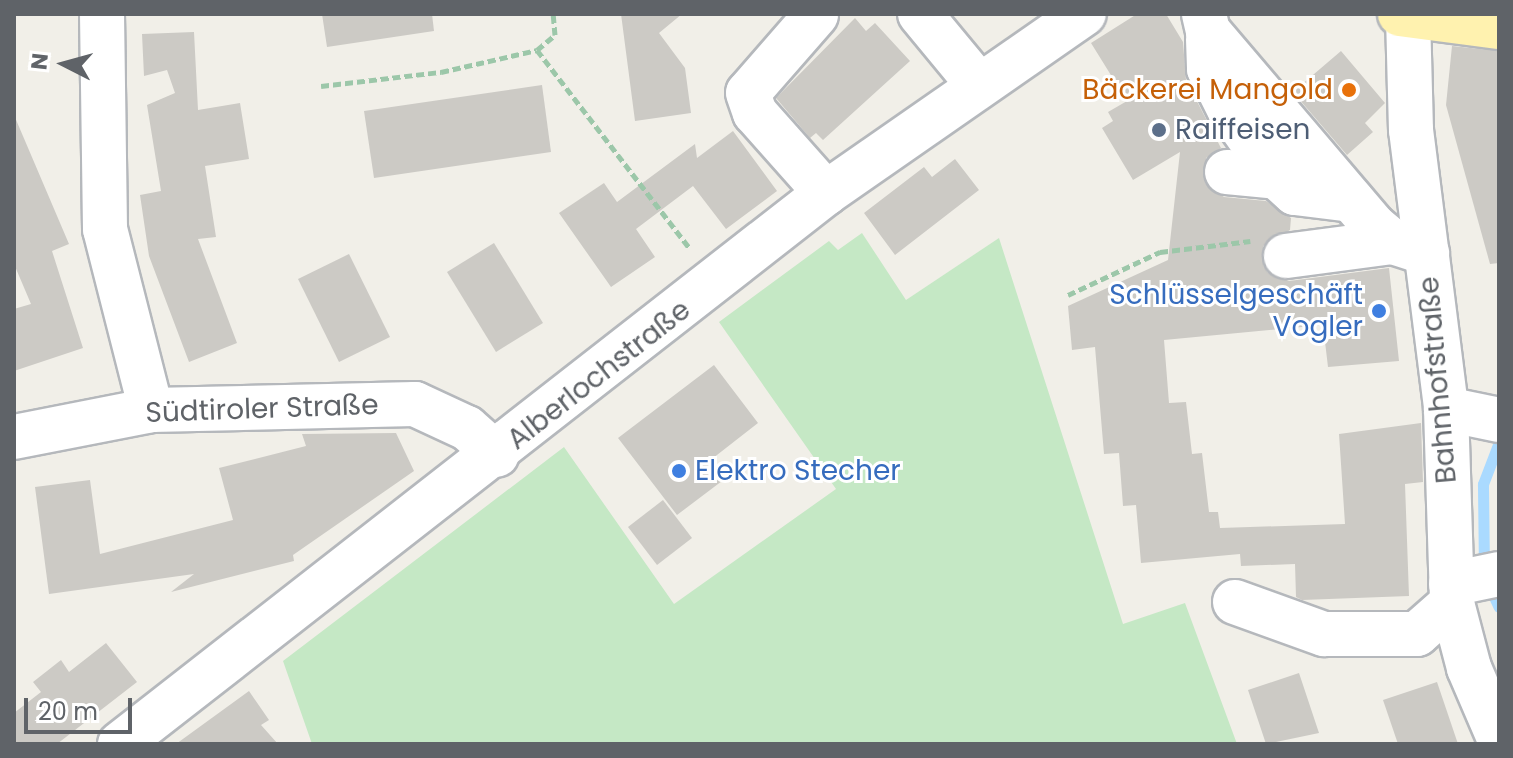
<!DOCTYPE html>
<html>
<head>
<meta charset="utf-8">
<style>
  body { margin:0 }
  #map { position:relative; width:1513px; height:758px; overflow:hidden; background:#f1efe8; font-family:Poppins,sans-serif }
  div>[style] { position:absolute }
  .green>* { inset:0; background:#c5e8c5 }
  .stream>* { height:11px; margin:-5.5px; padding:0 5.5px; transform-origin:5.5px; border-radius:5.5px; background:#aadaff }
  .building>* { inset:0; background:#cccac5 }
  .path>* { height:5px; margin-top:-2.5px; transform-origin:0; background:repeating-linear-gradient(90deg,#9cc7a9 0 8px,transparent 0 12px) }
  .roads { filter:drop-shadow(2px 0 #b5b8bc) drop-shadow(-2px 0 #b5b8bc) drop-shadow(0 2px #b5b8bc) drop-shadow(0 -2px #b5b8bc) }
  .minor>* { height:44px; margin:-22px; padding:0 22px; transform-origin:22px; border-radius:22px; background:#fff }
  .major>* { height:44px; margin:-22px; padding:0 22px; transform-origin:22px; border-radius:22px; background:#fff2af }
  .dots>* { width:22px; height:22px; translate:-50% -50%; box-sizing:border-box; border:4px solid #fff; border-radius:50% }
  span { translate:-50% -50%; white-space:nowrap; text-align:center; line-height:1.15; -webkit-text-stroke:6px #fff; paint-order:stroke }
  .food-label { font-size:28px; color:#c56008 }
  .right { translate:-100% -50%; text-align:right }
  .service-label { font-size:28px; color:#4e5e75 }
  .left { translate:0 -50%; text-align:left }
  .shop-label { font-size:28px; color:#366cbe }
  .street-label { font-size:28px; color:#5f6368 }
  .frame { position:absolute; inset:0; border:16px solid #5f6368; pointer-events:none }
  .north { position:absolute; left:24px; top:24px; width:80px; height:80px; -webkit-text-stroke:6px #fff; paint-order:stroke; rotate:276deg; font-size:22px; font-weight:700; line-height:32px; text-align:center; color:#5f6368 }
  .north::after { content:''; display:block; margin:auto; width:28px; height:36px; background:#5f6368; clip-path:polygon(50% 0,100% 100%,50% 72%,0 100%) }
  .scale { position:absolute; left:24px; top:698px; width:108px; height:36px; box-sizing:border-box; border:4px solid #5f6368; border-top:0; padding-left:10px; font-size:24px; line-height:28px; white-space:nowrap; color:#5f6368; -webkit-text-stroke:6px #fff; paint-order:stroke }
</style>
</head>
<body>
<div id="map">
  <div class="green">
    <div style="clip-path:polygon(862px 233px,906px 300px,999px 238px,1123px 624px,1185px 603px,1237px 744px,312px 744px,283px 661px,564px 447px,674px 604px,836px 489px,719px 322px,829px 241px,838px 250px)"></div>
  </div>
  <div class="stream">
    <div style="left:1484px;top:570px;width:86px;rotate:-90.7deg"></div>
    <div style="left:1483px;top:484px;width:45px;rotate:-69.1deg"></div>
    <div style="left:1489px;top:586px;width:23px;rotate:65deg"></div>
  </div>
  <div class="building">
    <div style="clip-path:polygon(322px 14px,432px 14px,434px 31px,327px 47px)"></div>
    <div style="clip-path:polygon(621px 14px,682px 14px,659px 33px,685px 68px,691px 113px,635px 121px)"></div>
    <div style="clip-path:polygon(1137px 14px,1166px 14px,1183px 42px,1186px 80px,1221px 148px,1206px 158px,1205px 183px,1224px 197px,1266px 201px,1291px 218px,1290px 230px,1263px 246px,1267px 272px,1289px 281px,1389px 268px,1399px 361px,1328px 367px,1323px 325px,1164px 340px,1169px 403px,1186px 402px,1192px 454px,1202px 453px,1209px 512px,1218px 512px,1220px 528px,1345px 524px,1339px 434px,1421px 423px,1423px 482px,1405px 484px,1409px 596px,1302px 600px,1296px 597px,1295px 564px,1241px 566px,1240px 554px,1141px 563px,1136px 505px,1123px 506px,1119px 453px,1104px 454px,1095px 347px,1072px 350px,1068px 306px,1168px 260px,1180px 152px,1133px 180px,1102px 128px,1113px 121px,1108px 112px,1127px 101px,1091px 43px)"></div>
    <div style="clip-path:polygon(855px 18px,866px 31px,875px 23px,910px 61px,823px 140px,816px 133px,810px 138px,776px 98px)"></div>
    <div style="clip-path:polygon(194px 32px,198px 110px,240px 103px,249px 159px,205px 166px,216px 237px,198px 239px,237px 343px,189px 362px,149px 256px,140px 195px,161px 191px,147px 105px,175px 93px,167px 70px,144px 76px,142px 34px)"></div>
    <div style="clip-path:polygon(1452px 46px,1499px 51px,1499px 263px,1490px 264px,1446px 105px)"></div>
    <div style="clip-path:polygon(1341px 51px,1385px 103px,1365px 123px,1373px 132px,1347px 155px,1293px 92px)"></div>
    <div style="clip-path:polygon(542px 85px,551px 152px,374px 178px,364px 111px)"></div>
    <div style="clip-path:polygon(14px 115px,69px 244px,52px 251px,83px 348px,14px 371px,14px 309px,31px 304px,14px 264px)"></div>
    <div style="clip-path:polygon(733px 131px,777px 191px,726px 229px,693px 186px,636px 229px,655px 257px,611px 287px,559px 213px,604px 183px,617px 202px,695px 144px,697px 158px)"></div>
    <div style="clip-path:polygon(955px 159px,979px 190px,895px 255px,864px 213px,924px 167px,932px 177px)"></div>
    <div style="clip-path:polygon(494px 243px,543px 323px,496px 352px,447px 272px)"></div>
    <div style="clip-path:polygon(349px 254px,390px 337px,339px 362px,298px 279px)"></div>
    <div style="clip-path:polygon(714px 365px,758px 423px,708px 462px,722px 481px,677px 515px,618px 438px)"></div>
    <div style="clip-path:polygon(396px 433px,414px 471px,293px 555px,294px 561px,171px 592px,194px 574px,49px 594px,35px 487px,90px 480px,100px 554px,233px 520px,219px 468px,306px 446px,302px 434px)"></div>
    <div style="clip-path:polygon(663px 500px,692px 538px,657px 565px,628px 527px)"></div>
    <div style="clip-path:polygon(106px 643px,137px 682px,57px 744px,14px 744px,14px 713px,41px 692px,33px 682px,61px 660px,69px 672px)"></div>
    <div style="clip-path:polygon(1299px 673px,1319px 733px,1266px 744px,1248px 690px)"></div>
    <div style="clip-path:polygon(1437px 682px,1458px 744px,1398px 744px,1383px 700px)"></div>
    <div style="clip-path:polygon(249px 691px,269px 720px,261px 725px,278px 744px,176px 744px)"></div>
  </div>
  <div class="path">
    <div style="left:537px;top:50px;width:251px;rotate:52.4deg"></div>
    <div style="left:321px;top:86px;width:121px;rotate:-6.7deg"></div>
    <div style="left:441px;top:72px;width:98px;rotate:-12.9deg"></div>
    <div style="left:537px;top:50px;width:23px;rotate:-40deg"></div>
    <div style="left:555px;top:35px;width:21px;rotate:-95deg"></div>
    <div style="left:1068px;top:295px;width:102px;rotate:-25.1deg"></div>
    <div style="left:1160px;top:252px;width:91px;rotate:-7deg"></div>
  </div>
  <div class="roads">
    <div class="minor">
      <div style="left:102px;top:14px;width:215px;rotate:89.2deg"></div>
      <div style="left:105px;top:229px;width:187px;rotate:75.7deg"></div>
      <div style="left:920px;top:14px;width:91px;rotate:50.4deg"></div>
      <div style="left:1204px;top:14px;width:17px;rotate:77deg"></div>
      <div style="left:1208px;top:31px;width:256px;rotate:49.6deg"></div>
      <div style="left:1374px;top:226px;width:25px;rotate:40deg"></div>
      <div style="left:1393px;top:242px;width:36px;rotate:18deg"></div>
      <div style="left:816px;top:15px;width:103px;rotate:131.1deg"></div>
      <div style="left:748px;top:93px;width:21px;rotate:71deg"></div>
      <div style="left:755px;top:113px;width:107px;rotate:48.4deg"></div>
      <div style="left:1408px;top:16px;width:114px;rotate:88.5deg"></div>
      <div style="left:1411px;top:130px;width:281px;rotate:82.8deg"></div>
      <div style="left:1446px;top:409px;width:194px;rotate:88.2deg"></div>
      <div style="left:1452px;top:603px;width:67px;rotate:75.3deg"></div>
      <div style="left:1469px;top:668px;width:76px;rotate:66.8deg"></div>
      <div style="left:1208px;top:39px;width:30px;rotate:88deg"></div>
      <div style="left:1209px;top:69px;width:47px;rotate:63.4deg"></div>
      <div style="left:1230px;top:111px;width:81px;rotate:54.5deg"></div>
      <div style="left:1227px;top:172px;width:50px;rotate:5.7deg"></div>
      <div style="left:1277px;top:177px;width:24px;rotate:42deg"></div>
      <div style="left:1295px;top:193px;width:57px;rotate:7deg"></div>
      <div style="left:1286px;top:256px;width:108px;rotate:-7.5deg"></div>
      <div style="left:1446px;top:409px;width:54px;rotate:11.7deg"></div>
      <div style="left:14px;top:437px;width:140px;rotate:-11.1deg"></div>
      <div style="left:151px;top:410px;width:264px;rotate:-1.3deg"></div>
      <div style="left:415px;top:404px;width:57px;rotate:24.8deg"></div>
      <div style="left:467px;top:428px;width:40px;rotate:42deg"></div>
      <div style="left:1451px;top:584px;width:49px;rotate:-11.8deg"></div>
      <div style="left:1235px;top:602px;width:95px;rotate:19.8deg"></div>
      <div style="left:1324px;top:634px;width:93px"></div>
      <div style="left:1417px;top:634px;width:47px;rotate:-41.5deg"></div>
      <div style="left:120px;top:744px;width:896px;rotate:-37.97deg"></div>
      <div style="left:826px;top:193px;width:314px;rotate:-34.8deg"></div>
    </div>
    <div class="major">
      <div style="left:1400px;top:14px;width:100px;rotate:7.5deg"></div>
    </div>
  </div>
  <div class="dots">
    <div style="left:1349px;top:90px;background:#e8710a"></div>
    <div style="left:1159px;top:130px;background:#5c6f8a"></div>
    <div style="left:1379px;top:311px;background:#3f7fe0"></div>
    <div style="left:679px;top:471px;background:#3f7fe0"></div>
  </div>
  <div class="food-label">
    <span class="right" style="left:1333px;top:90px">Bäckerei Mangold</span>
  </div>
  <div class="service-label">
    <span class="left" style="left:1175px;top:130px">Raiffeisen</span>
  </div>
  <div class="shop-label">
    <span class="right" style="left:1363px;top:311px">Schlüsselgeschäft<br>Vogler</span>
    <span class="left" style="left:695px;top:471px">Elektro Stecher</span>
  </div>
  <div class="street-label">
    <span style="left:599px;top:375px;rotate:-38deg">Alberlochstraße</span>
    <span style="left:1438px;top:380px;rotate:-95deg">Bahnhofstraße</span>
    <span style="left:262px;top:409px;rotate:-2deg">Südtiroler Straße</span>
  </div>
  <div class="frame"></div>
  <div class="north">N</div>
  <div class="scale">20 m</div>
</div>
</body>
</html>
